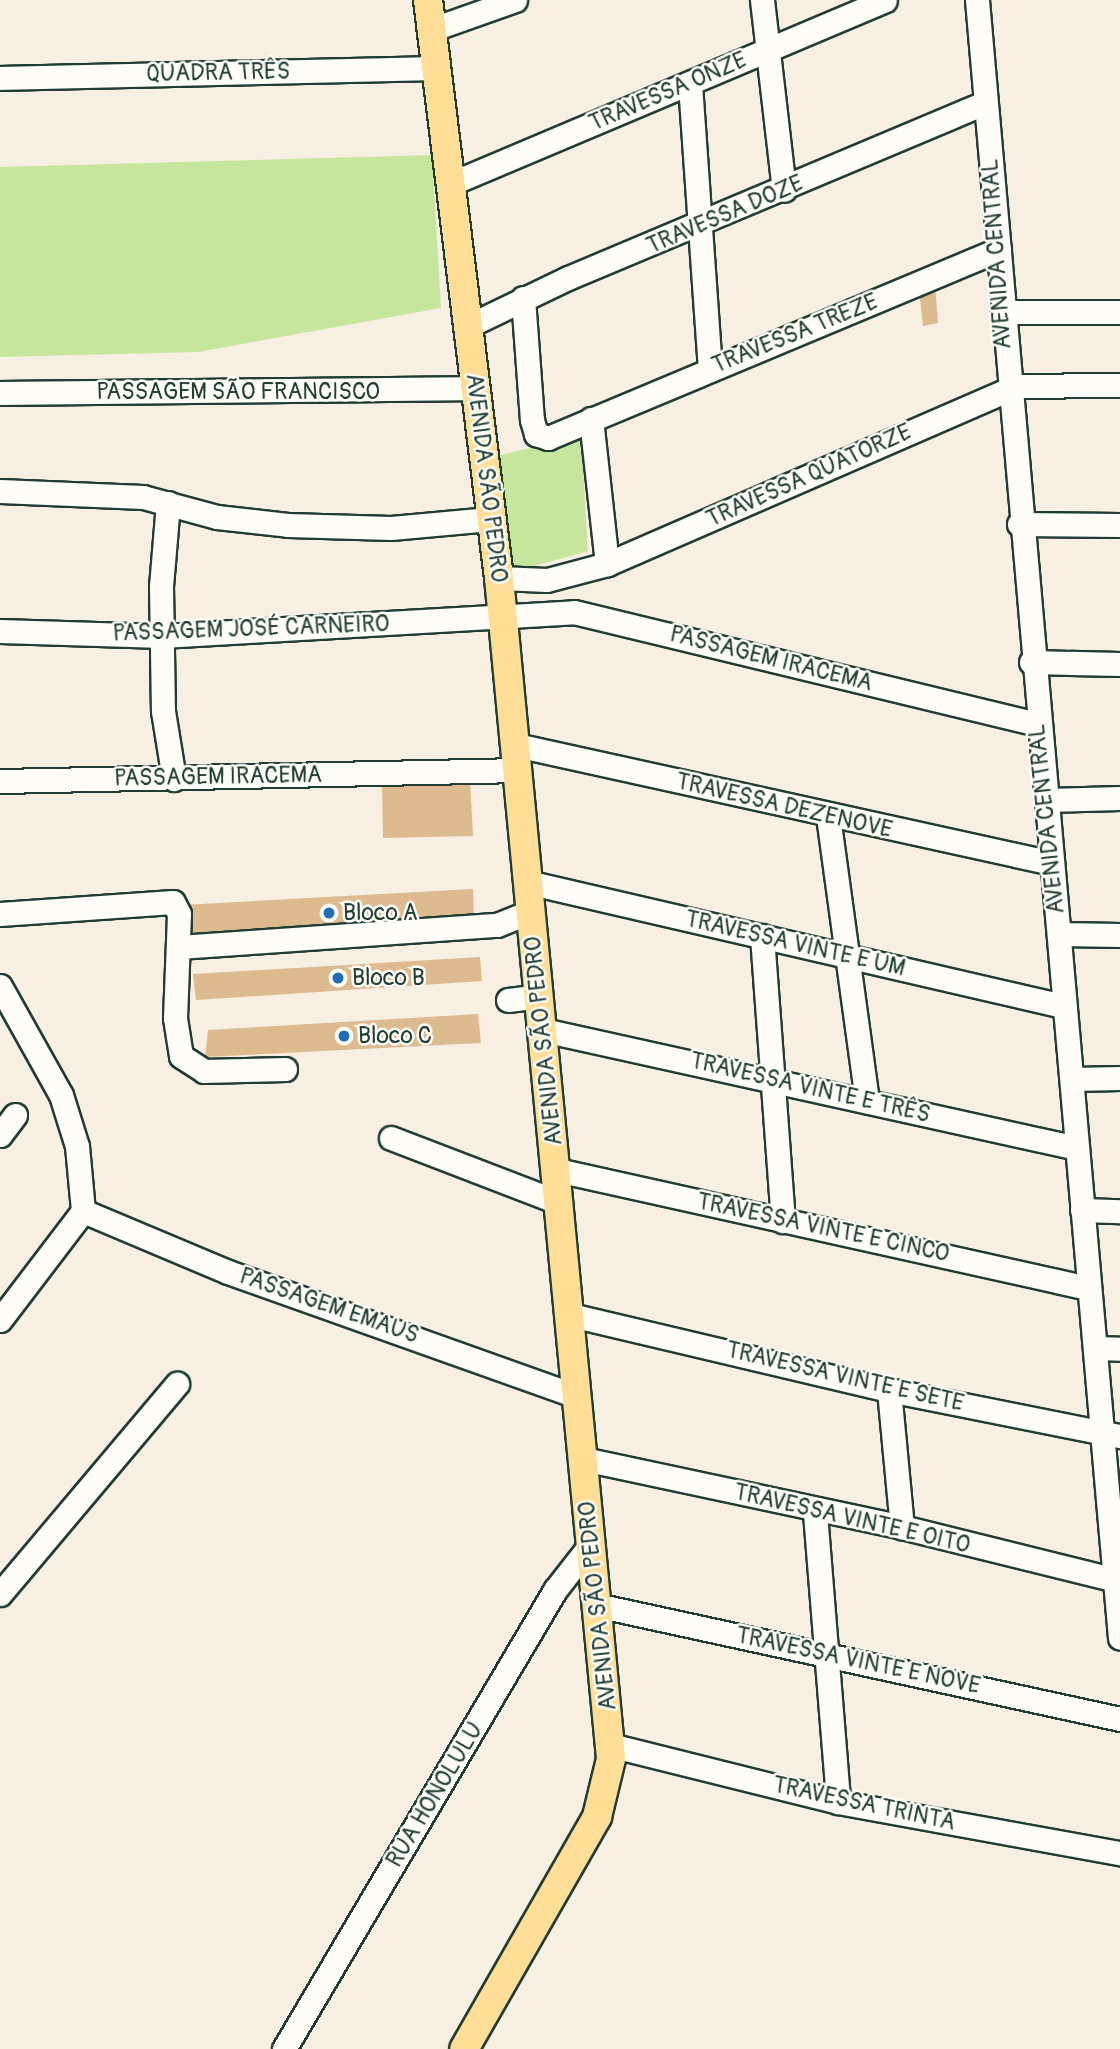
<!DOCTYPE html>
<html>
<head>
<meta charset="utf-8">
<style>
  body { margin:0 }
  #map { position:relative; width:1120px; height:2049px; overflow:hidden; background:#f7efe2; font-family:Pangolin,sans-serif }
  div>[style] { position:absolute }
  .green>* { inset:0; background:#c6e59d }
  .building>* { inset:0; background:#deba8f }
  .roads { filter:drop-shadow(2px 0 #1f3d34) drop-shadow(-2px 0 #1f3d34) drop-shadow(0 2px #1f3d34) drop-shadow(0 -2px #1f3d34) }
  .minor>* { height:23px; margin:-11.5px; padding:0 11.5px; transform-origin:11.5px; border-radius:11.5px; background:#fdfcf7 }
  .major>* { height:28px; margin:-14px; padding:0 14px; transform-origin:14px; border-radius:14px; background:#fedd96 }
  .dots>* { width:19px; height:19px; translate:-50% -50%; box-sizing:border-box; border:4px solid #fdfcf7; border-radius:50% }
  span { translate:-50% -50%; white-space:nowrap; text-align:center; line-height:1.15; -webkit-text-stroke:5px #fdfcf7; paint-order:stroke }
  .street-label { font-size:23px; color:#1f3d34 }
  .poi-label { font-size:23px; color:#1f3d34 }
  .left { translate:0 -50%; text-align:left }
</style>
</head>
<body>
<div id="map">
  <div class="green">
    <div style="clip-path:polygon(432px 155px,441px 308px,198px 352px,0 357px,0 167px)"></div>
    <div style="clip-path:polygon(581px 436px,588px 551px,509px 573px,496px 456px)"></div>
  </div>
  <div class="building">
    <div style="clip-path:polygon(935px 284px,938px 323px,923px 326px,919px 289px)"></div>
    <div style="clip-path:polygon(470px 779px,473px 836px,383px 838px,382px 784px)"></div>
    <div style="clip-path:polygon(473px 889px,474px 920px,185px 934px,183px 905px)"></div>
    <div style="clip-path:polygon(480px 957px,482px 981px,196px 1000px,193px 974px)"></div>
    <div style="clip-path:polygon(478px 1014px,481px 1043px,205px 1057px,208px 1030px)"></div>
  </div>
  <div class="roads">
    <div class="minor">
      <div style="left:762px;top:0;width:191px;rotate:83.4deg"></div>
      <div style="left:977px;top:0;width:1644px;rotate:85.01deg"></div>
      <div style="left:433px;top:29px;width:87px;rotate:-19.5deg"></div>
      <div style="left:0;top:78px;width:436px;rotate:-1.3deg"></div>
      <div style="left:690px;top:84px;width:286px;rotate:86deg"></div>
      <div style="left:450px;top:184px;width:472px;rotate:-22.9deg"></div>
      <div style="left:523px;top:298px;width:122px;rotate:85.8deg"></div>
      <div style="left:532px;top:420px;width:15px;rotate:74deg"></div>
      <div style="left:536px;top:434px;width:13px;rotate:18deg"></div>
      <div style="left:548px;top:438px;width:489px;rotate:-22.7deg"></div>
      <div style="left:1002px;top:312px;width:118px"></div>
      <div style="left:466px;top:327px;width:113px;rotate:-25.7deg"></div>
      <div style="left:568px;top:278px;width:451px;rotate:-22.8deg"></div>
      <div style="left:0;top:393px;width:475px;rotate:-0.6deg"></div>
      <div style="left:591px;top:419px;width:146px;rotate:83.7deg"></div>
      <div style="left:0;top:491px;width:143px;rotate:2.4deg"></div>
      <div style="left:143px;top:497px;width:77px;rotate:15.1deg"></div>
      <div style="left:217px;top:517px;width:71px;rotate:6.4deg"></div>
      <div style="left:288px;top:525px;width:103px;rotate:1.7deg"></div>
      <div style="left:391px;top:528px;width:99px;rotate:-5.2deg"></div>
      <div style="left:168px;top:503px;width:83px;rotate:94.8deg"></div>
      <div style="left:161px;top:586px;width:125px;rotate:89.1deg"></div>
      <div style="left:163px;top:711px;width:69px;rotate:80.8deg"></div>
      <div style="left:1019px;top:524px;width:101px;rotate:0.6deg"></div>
      <div style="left:499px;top:578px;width:48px;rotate:2.4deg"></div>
      <div style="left:547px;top:580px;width:62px;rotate:-14.9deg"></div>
      <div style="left:607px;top:564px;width:447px;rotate:-23.5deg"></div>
      <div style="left:1017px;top:386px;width:103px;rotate:-0.6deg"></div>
      <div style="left:0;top:631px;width:162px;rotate:1.8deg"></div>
      <div style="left:162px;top:636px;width:413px;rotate:-3.3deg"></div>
      <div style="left:574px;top:612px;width:477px;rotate:13.6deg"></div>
      <div style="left:1031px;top:662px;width:89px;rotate:1.3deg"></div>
      <div style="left:516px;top:745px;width:549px;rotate:12.42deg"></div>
      <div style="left:0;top:781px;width:519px;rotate:-1.21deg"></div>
      <div style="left:1047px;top:800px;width:73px;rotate:-1.6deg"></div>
      <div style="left:828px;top:816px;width:288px;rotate:82.2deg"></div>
      <div style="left:527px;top:882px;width:550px;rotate:13.03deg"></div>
      <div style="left:0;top:914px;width:173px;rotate:-4deg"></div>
      <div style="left:173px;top:902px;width:13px;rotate:63deg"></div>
      <div style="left:179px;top:914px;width:104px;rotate:92.2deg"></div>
      <div style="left:175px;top:1018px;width:38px;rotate:81deg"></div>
      <div style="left:181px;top:1056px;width:27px;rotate:33deg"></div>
      <div style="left:204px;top:1071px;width:81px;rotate:-1.4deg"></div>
      <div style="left:1059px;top:934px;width:61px;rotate:0.9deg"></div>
      <div style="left:762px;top:936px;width:286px;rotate:85.8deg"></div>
      <div style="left:179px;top:947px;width:319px;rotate:-4deg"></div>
      <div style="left:497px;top:925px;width:37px;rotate:-22deg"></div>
      <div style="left:0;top:986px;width:125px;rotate:60.8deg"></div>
      <div style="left:61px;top:1095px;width:53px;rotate:72.6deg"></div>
      <div style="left:77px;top:1146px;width:65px;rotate:84.7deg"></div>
      <div style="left:508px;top:1000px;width:32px;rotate:-7deg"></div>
      <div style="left:543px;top:1030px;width:547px;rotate:12.46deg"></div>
      <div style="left:1072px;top:1079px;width:48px;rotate:-1.2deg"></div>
      <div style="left:0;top:1135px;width:25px;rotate:-53deg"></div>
      <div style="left:391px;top:1138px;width:181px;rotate:21deg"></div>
      <div style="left:557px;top:1170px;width:544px;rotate:12.53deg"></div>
      <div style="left:1082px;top:1210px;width:38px;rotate:2deg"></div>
      <div style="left:83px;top:1211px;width:157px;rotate:22.8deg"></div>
      <div style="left:228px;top:1272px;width:370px;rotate:19.6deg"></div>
      <div style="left:571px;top:1315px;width:327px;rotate:13.3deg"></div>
      <div style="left:889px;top:1390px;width:236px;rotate:11.3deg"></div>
      <div style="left:0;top:1320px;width:137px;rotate:-52.7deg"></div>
      <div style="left:1096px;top:1348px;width:24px;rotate:2deg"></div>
      <div style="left:889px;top:1390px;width:138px;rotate:84.6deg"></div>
      <div style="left:583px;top:1459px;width:326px;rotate:12deg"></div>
      <div style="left:902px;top:1527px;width:225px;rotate:13.9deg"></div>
      <div style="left:815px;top:1513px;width:290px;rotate:85.4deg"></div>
      <div style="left:0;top:1594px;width:275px;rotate:-49.9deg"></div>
      <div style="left:596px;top:1605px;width:536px;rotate:12.27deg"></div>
      <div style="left:610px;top:1745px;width:235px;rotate:14deg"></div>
      <div style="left:838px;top:1802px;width:287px;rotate:10.3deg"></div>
      <div style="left:284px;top:2049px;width:533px;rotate:-59.44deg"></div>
      <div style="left:555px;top:1590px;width:58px;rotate:-52deg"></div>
    </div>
    <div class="major">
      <div style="left:428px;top:0;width:582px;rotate:83deg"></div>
      <div style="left:499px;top:578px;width:1186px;rotate:84.58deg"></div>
      <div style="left:611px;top:1759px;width:60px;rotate:103.6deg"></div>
      <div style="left:597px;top:1817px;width:267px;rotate:119.8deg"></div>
    </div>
  </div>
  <div class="dots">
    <div style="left:329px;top:913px;background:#1f6fb2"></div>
    <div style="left:338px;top:978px;background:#1f6fb2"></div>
    <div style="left:344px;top:1036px;background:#1f6fb2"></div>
  </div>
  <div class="street-label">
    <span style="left:218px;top:73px;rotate:-1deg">QUADRA TRÊS</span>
    <span style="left:668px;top:92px;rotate:-23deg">TRAVESSA ONZE</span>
    <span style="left:725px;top:215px;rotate:-23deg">TRAVESSA DOZE</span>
    <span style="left:997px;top:254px;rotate:-94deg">AVENIDA CENTRAL</span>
    <span style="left:795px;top:334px;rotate:-22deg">TRAVESSA TREZE</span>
    <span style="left:238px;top:392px">PASSAGEM SÃO FRANCISCO</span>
    <span style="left:809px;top:476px;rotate:-24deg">TRAVESSA QUATORZE</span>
    <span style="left:486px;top:478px;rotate:83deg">AVENIDA SÃO PEDRO</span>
    <span style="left:251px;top:629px;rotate:-2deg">PASSAGEM JOSÉ CARNEIRO</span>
    <span style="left:771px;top:659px;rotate:14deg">PASSAGEM IRACEMA</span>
    <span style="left:218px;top:777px;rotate:-1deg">PASSAGEM IRACEMA</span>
    <span style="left:784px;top:806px;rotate:13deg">TRAVESSA DEZENOVE</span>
    <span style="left:1047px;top:819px;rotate:-96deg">AVENIDA CENTRAL</span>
    <span style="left:795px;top:944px;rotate:13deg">TRAVESSA VINTE E UM</span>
    <span style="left:544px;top:1041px;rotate:-96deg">AVENIDA SÃO PEDRO</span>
    <span style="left:810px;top:1088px;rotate:13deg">TRAVESSA VINTE E TRÊS</span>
    <span style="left:823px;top:1228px;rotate:12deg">TRAVESSA VINTE E CINCO</span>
    <span style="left:329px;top:1306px;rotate:19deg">PASSAGEM EMAUS</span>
    <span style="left:845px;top:1377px;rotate:13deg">TRAVESSA VINTE E SETE</span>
    <span style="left:852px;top:1519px;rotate:13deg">TRAVESSA VINTE E OITO</span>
    <span style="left:598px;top:1606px;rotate:-96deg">AVENIDA SÃO PEDRO</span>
    <span style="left:858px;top:1661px;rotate:12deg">TRAVESSA VINTE E NOVE</span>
    <span style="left:435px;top:1795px;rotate:-59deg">RUA HONOLULU</span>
    <span style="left:864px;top:1804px;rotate:12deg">TRAVESSA TRINTA</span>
  </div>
  <div class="poi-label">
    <span class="left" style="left:343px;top:913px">Bloco A</span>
    <span class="left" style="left:352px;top:978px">Bloco B</span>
    <span class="left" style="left:358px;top:1036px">Bloco C</span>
  </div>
</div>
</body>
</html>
